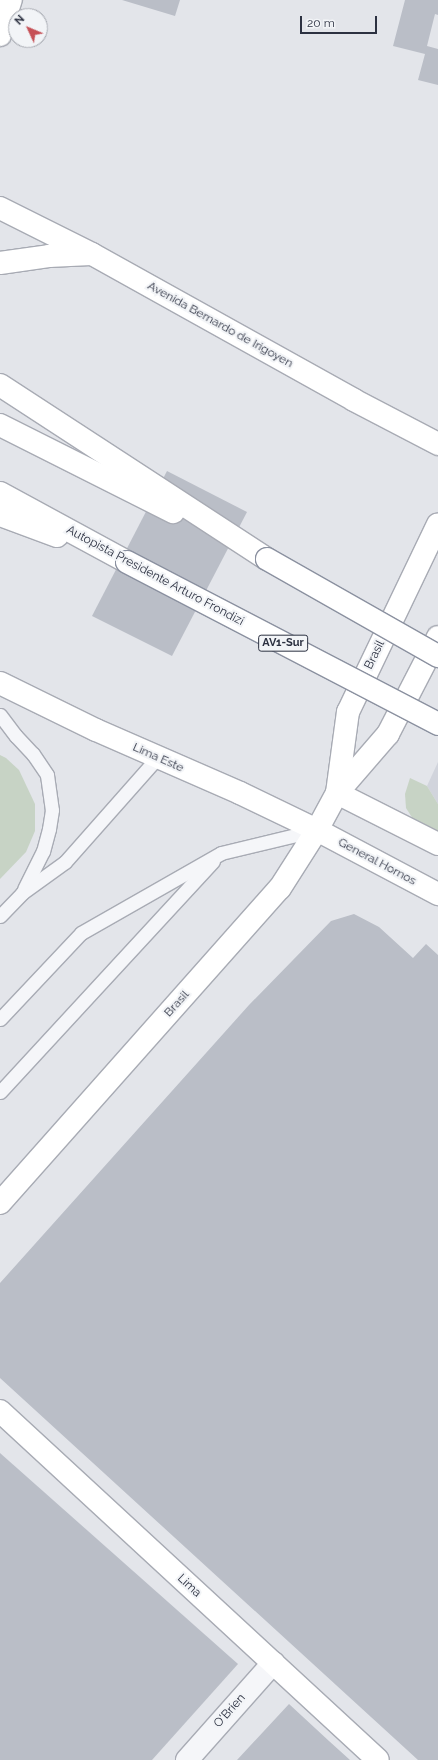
<!DOCTYPE html>
<html>
<head>
<meta charset="utf-8">
<style>
  body { margin:0 }
  #map { position:relative; width:438px; height:1760px; overflow:hidden; background:#e3e5ea; font-family:Raleway,sans-serif }
  div>[style] { position:absolute }
  .built>* { inset:0; background:#d1d4dc }
  .green>* { inset:0; background:#c7d3c5 }
  .building>* { inset:0; background:#babec7 }
  .roads { filter:drop-shadow(1px 0 #a8abb4) drop-shadow(-1px 0 #a8abb4) drop-shadow(0 1px #a8abb4) drop-shadow(0 -1px #a8abb4) }
  .lane>* { height:13px; margin:-6.5px; padding:0 6.5px; transform-origin:6.5px; border-radius:6.5px; background:#f5f6f9 }
  .street>* { height:22px; margin:-11px; padding:0 11px; transform-origin:11px; border-radius:11px; background:#f5f6f9 }
  .secondary>* { height:22px; margin:-11px; padding:0 11px; transform-origin:11px; border-radius:11px; background:#fff }
  .highway>* { height:22px; margin:-11px; padding:0 11px; transform-origin:11px; border-radius:11px; background:#fff }
  .bridges { filter:drop-shadow(1px 0 #8b91a0) drop-shadow(-1px 0 #8b91a0) drop-shadow(0 1px #8b91a0) drop-shadow(0 -1px #8b91a0) }
  .highway-bridge>* { height:22px; margin:-11px; padding:0 11px; transform-origin:11px; border-radius:11px; background:#fff }
  span { translate:-50% -50%; white-space:nowrap; text-align:center; line-height:1.15; -webkit-text-stroke:4px #f2f4f7; paint-order:stroke }
  .shield-label span { padding:1px 3px; background:#f2f4f7; border:1px solid; border-radius:3px; -webkit-text-stroke-width:0 }
  .shield-label { font-size:11px; color:#2c3141; font-weight:700 }
  .street-label { font-size:12px; color:#2c3141 }
  .north { position:absolute; left:8px; top:8px; width:40px; height:40px; box-sizing:border-box; background:#f2f4f7; border:1px solid #a3a6ae; border-radius:50%; rotate:314deg; font-size:11px; font-weight:700; line-height:16px; text-align:center; color:#2c3141 }
  .north::after { content:''; display:block; margin:auto; width:14px; height:18px; background:#c65157; clip-path:polygon(50% 0,100% 100%,50% 72%,0 100%) }
  .scale { position:absolute; left:300px; top:16px; width:77px; height:18px; box-sizing:border-box; border:2px solid #2c3141; border-top:0; padding-left:5px; font-size:12px; line-height:14px; white-space:nowrap; color:#2c3141; -webkit-text-stroke:3px #f2f4f7; paint-order:stroke }
</style>
</head>
<body>
<div id="map">
  <div class="built">
    <div style="clip-path:polygon(438px 762px,438px 804px,427px 786px)"></div>
  </div>
  <div class="green">
    <div style="clip-path:polygon(0 755px,6px 758px,19px 770px,35px 804px,35px 831px,26px 852px,0 879px)"></div>
    <div style="clip-path:polygon(410px 778px,427px 786px,438px 804px,438px 831px,413px 819px,406px 808px,405px 794px)"></div>
  </div>
  <div class="building">
    <div style="clip-path:polygon(122px 0,180px 0,175px 16px)"></div>
    <div style="clip-path:polygon(405px 0,438px 0,438px 15px,435px 14px,427px 46px,438px 49px,438px 85px,418px 80px,425px 54px,393px 46px)"></div>
    <div style="clip-path:polygon(167px 471px,247px 512px,172px 656px,92px 616px)"></div>
    <div style="clip-path:polygon(354px 914px,379px 927px,413px 958px,426px 944px,438px 955px,438px 1760px,418px 1760px,0 1378px,0 1283px,249px 1005px,331px 921px)"></div>
    <div style="clip-path:polygon(0 1453px,238px 1664px,152px 1760px,0 1760px)"></div>
    <div style="clip-path:polygon(289px 1704px,329px 1741px,350px 1760px,237px 1760px)"></div>
  </div>
  <div class="roads">
    <div class="lane">
      <div style="left:0;top:715px;width:26px;rotate:53deg"></div>
      <div style="left:16px;top:736px;width:25px;rotate:47deg"></div>
      <div style="left:33px;top:754px;width:25px;rotate:56deg"></div>
      <div style="left:47px;top:775px;width:35px;rotate:82deg"></div>
      <div style="left:52px;top:810px;width:19px;rotate:99deg"></div>
      <div style="left:49px;top:829px;width:23px;rotate:105deg"></div>
      <div style="left:43px;top:851px;width:42px;rotate:116.6deg"></div>
      <div style="left:0;top:916px;width:32px;rotate:-46deg"></div>
      <div style="left:22px;top:893px;width:53px;rotate:-35.8deg"></div>
      <div style="left:65px;top:862px;width:140px;rotate:-48.5deg"></div>
      <div style="left:0;top:1019px;width:118px;rotate:-46.7deg"></div>
      <div style="left:81px;top:933px;width:161px;rotate:-29.7deg"></div>
      <div style="left:221px;top:853px;width:99px;rotate:-13.5deg"></div>
      <div style="left:0;top:1092px;width:314px;rotate:-47.3deg"></div>
    </div>
    <div class="street">
      <div style="left:187px;top:1760px;width:130px;rotate:-48.4deg"></div>
    </div>
    <div class="secondary">
      <div style="left:0;top:35px;width:37px;rotate:-73deg"></div>
      <div style="left:0;top:208px;width:103px;rotate:26.6deg"></div>
      <div style="left:92px;top:254px;width:300px;rotate:29.1deg"></div>
      <div style="left:354px;top:400px;width:95px;rotate:27.6deg"></div>
      <div style="left:0;top:263px;width:49px;rotate:-8.1deg"></div>
      <div style="left:49px;top:256px;width:42px;rotate:-2.7deg"></div>
      <div style="left:0;top:683px;width:107px;rotate:26.1deg"></div>
      <div style="left:96px;top:730px;width:157px;rotate:23.6deg"></div>
      <div style="left:240px;top:793px;width:85px;rotate:25.7deg"></div>
      <div style="left:317px;top:830px;width:137px;rotate:27.9deg"></div>
      <div style="left:337px;top:793px;width:82px;rotate:-82.3deg"></div>
      <div style="left:348px;top:712px;width:208px;rotate:-64.4deg"></div>
      <div style="left:337px;top:793px;width:113px;rotate:26.8deg"></div>
      <div style="left:0;top:1203px;width:421px;rotate:-48.4deg"></div>
      <div style="left:280px;top:888px;width:69px;rotate:-57.5deg"></div>
      <div style="left:317px;top:830px;width:42px;rotate:-61.6deg"></div>
      <div style="left:337px;top:793px;width:78px;rotate:-49.2deg"></div>
      <div style="left:388px;top:734px;width:109px;rotate:-62.7deg"></div>
      <div style="left:0;top:1411px;width:514px;rotate:42.72deg"></div>
    </div>
    <div class="highway">
      <div style="left:0;top:385px;width:319px;rotate:33.1deg"></div>
      <div style="left:0;top:425px;width:194px;rotate:26.7deg"></div>
      <div style="left:0;top:493px;width:145px;rotate:28.5deg"></div>
      <div style="left:0;top:515px;width:61px;rotate:20.2deg"></div>
    </div>
  </div>
  <div class="bridges">
    <div class="highway-bridge">
      <div style="left:267px;top:559px;width:197px;rotate:29.6deg"></div>
      <div style="left:127px;top:562px;width:351px;rotate:27.5deg"></div>
    </div>
  </div>
  <div class="shield-label">
    <span style="left:283px;top:643px">AV1-Sur</span>
  </div>
  <div class="street-label">
    <span style="left:220px;top:325px;rotate:29deg">Avenida Bernardo de Irigoyen</span>
    <span style="left:155px;top:576px;rotate:28deg">Autopista Presidente Arturo Frondizi</span>
    <span style="left:375px;top:655px;rotate:-64deg">Brasil</span>
    <span style="left:158px;top:758px;rotate:24deg">Lima Este</span>
    <span style="left:377px;top:862px;rotate:28deg">General Hornos</span>
    <span style="left:177px;top:1004px;rotate:-48deg">Brasil</span>
    <span style="left:189px;top:1586px;rotate:43deg">Lima</span>
    <span style="left:230px;top:1711px;rotate:-48deg">O'Brien</span>
  </div>
  <div class="north">N</div>
  <div class="scale">20 m</div>
</div>
</body>
</html>
